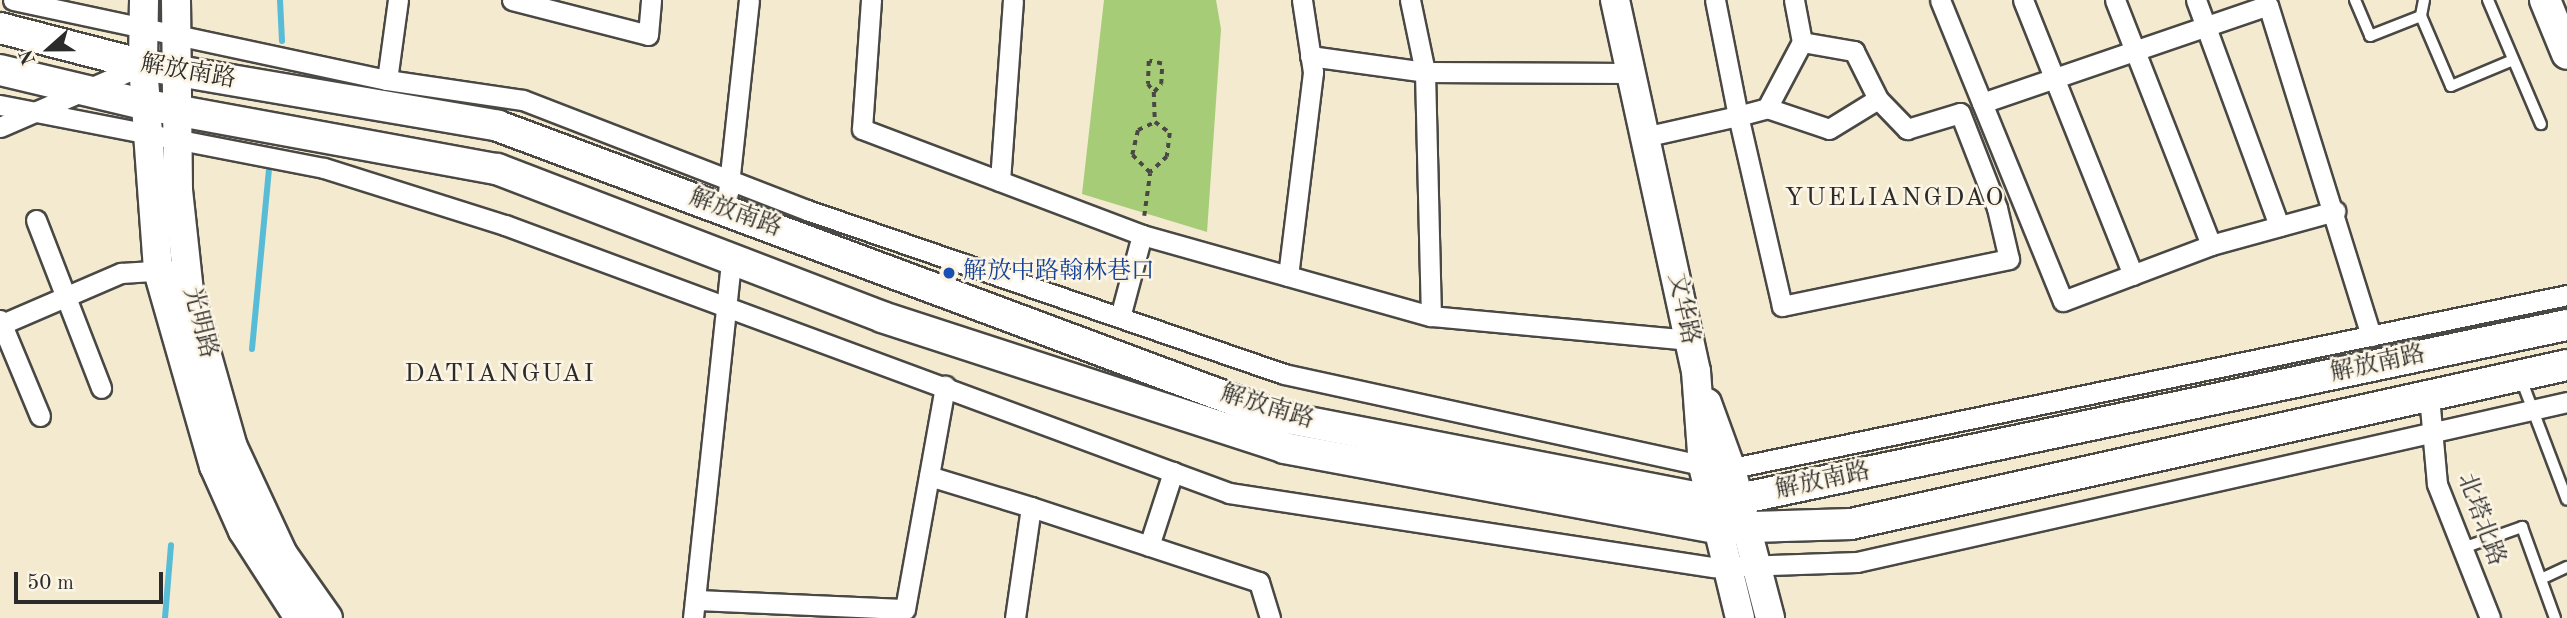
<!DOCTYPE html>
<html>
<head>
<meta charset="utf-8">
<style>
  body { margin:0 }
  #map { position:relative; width:2567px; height:618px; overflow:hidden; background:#f3ead0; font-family:"Old Standard TT","Noto Serif SC",serif }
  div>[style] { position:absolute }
  .green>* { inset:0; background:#a6cc77 }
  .stream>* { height:6px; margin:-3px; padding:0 3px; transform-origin:3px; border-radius:3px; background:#58bcd6 }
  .path>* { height:3.5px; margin-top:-1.75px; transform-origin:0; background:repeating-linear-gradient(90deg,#494844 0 5px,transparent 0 10px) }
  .roads { filter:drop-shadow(2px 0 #494844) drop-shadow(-2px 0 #494844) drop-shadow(0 2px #494844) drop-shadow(0 -2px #494844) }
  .lane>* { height:10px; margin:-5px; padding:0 5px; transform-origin:5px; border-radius:5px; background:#fff }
  .street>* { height:19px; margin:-9.5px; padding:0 9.5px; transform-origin:9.5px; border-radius:9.5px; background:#fff }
  .secondary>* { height:28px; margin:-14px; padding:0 14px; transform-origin:14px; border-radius:14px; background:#fff }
  .primary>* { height:30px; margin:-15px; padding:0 15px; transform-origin:15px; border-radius:15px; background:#fff }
  .dots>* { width:19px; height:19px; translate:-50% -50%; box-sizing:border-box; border:4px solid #fcf5e5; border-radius:50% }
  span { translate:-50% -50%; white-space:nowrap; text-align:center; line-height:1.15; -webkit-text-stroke:5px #fcf5e5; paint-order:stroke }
  .street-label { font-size:24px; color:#2b2b2b }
  .transit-label { font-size:24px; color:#164399 }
  .left { translate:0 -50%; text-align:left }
  .neighbourhood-label { font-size:26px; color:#2b2b2b; letter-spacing:2px }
  .north { position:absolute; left:14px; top:14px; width:70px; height:70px; -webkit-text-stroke:5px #fcf5e5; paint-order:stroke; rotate:249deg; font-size:19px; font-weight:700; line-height:28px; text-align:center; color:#2b2b2b }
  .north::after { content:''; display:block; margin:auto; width:24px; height:32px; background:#2b2b2b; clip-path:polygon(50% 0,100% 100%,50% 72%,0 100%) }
  .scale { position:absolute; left:14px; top:572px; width:149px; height:32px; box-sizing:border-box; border:4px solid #2b2b2b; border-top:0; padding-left:9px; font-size:21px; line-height:24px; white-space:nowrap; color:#2b2b2b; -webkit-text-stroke:5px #fcf5e5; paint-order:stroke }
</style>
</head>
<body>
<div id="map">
  <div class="green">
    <div style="clip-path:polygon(1104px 0,1216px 0,1221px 29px,1207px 232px,1082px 194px)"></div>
  </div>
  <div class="stream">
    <div style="left:280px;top:0;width:41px;rotate:87.2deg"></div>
    <div style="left:252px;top:349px;width:180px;rotate:-84.6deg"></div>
    <div style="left:165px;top:618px;width:73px;rotate:-85.3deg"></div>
  </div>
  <div class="path">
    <div style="left:1154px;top:92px;width:11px;rotate:-49deg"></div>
    <div style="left:1161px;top:84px;width:20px;rotate:-87deg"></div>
    <div style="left:1162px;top:64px;width:13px;rotate:-167deg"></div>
    <div style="left:1149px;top:61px;width:23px;rotate:92deg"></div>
    <div style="left:1148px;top:84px;width:10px;rotate:53deg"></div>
    <div style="left:1154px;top:92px;width:30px;rotate:88deg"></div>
    <div style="left:1144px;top:216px;width:43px;rotate:-82.1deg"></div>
    <div style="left:1150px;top:173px;width:25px;rotate:-135deg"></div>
    <div style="left:1132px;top:155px;width:26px;rotate:-77deg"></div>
    <div style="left:1138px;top:130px;width:19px;rotate:-25deg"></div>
    <div style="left:1155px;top:122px;width:19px;rotate:36deg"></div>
    <div style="left:1170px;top:133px;width:24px;rotate:97deg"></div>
    <div style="left:1167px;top:157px;width:23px;rotate:137deg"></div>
  </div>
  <div class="roads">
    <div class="lane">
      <div style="left:2355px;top:0;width:39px;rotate:67deg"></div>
      <div style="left:2370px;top:36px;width:55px;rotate:-21.4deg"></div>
      <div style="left:2424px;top:0;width:16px;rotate:101deg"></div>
      <div style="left:2421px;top:16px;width:76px;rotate:66.8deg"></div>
      <div style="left:2451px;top:86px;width:67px;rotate:-22.8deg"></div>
      <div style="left:2488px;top:0;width:135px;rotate:66.9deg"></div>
      <div style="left:2521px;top:379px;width:129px;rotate:69.2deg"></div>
      <div style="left:2463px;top:548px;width:63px;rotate:-19.6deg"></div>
      <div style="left:2522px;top:527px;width:97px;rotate:70.1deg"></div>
      <div style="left:2541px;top:579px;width:29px;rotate:-25deg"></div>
    </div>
    <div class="street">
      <div style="left:13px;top:0;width:382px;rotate:12.1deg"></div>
      <div style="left:387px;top:80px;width:137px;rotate:8.4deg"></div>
      <div style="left:523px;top:100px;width:305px;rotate:21.2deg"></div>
      <div style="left:807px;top:210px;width:504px;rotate:18.97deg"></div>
      <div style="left:1284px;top:374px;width:449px;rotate:12.3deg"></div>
      <div style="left:1723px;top:470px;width:862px;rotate:-11.71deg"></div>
      <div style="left:512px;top:0;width:140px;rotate:14.4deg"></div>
      <div style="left:648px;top:35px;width:35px;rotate:-85deg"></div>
      <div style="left:871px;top:0;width:129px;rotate:94deg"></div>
      <div style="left:862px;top:129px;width:299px;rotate:20.7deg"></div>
      <div style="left:1142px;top:235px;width:300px;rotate:15.7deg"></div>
      <div style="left:1431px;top:316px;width:259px;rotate:5.3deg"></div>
      <div style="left:1410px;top:0;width:74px;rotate:78.2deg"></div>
      <div style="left:1425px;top:72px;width:244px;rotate:88.6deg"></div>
      <div style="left:1940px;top:0;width:325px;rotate:67.8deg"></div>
      <div style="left:2063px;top:301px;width:158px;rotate:-20.7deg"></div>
      <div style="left:2211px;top:245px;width:129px;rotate:-15.3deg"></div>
      <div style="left:2023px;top:0;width:296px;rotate:68.2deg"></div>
      <div style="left:2115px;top:0;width:263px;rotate:68.6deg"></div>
      <div style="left:2196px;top:0;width:241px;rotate:69.8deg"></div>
      <div style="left:1802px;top:42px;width:53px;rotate:9.8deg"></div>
      <div style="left:1854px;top:51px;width:54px;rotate:63.4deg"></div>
      <div style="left:1310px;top:56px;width:116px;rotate:7.9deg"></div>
      <div style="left:1425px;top:72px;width:206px;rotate:0.3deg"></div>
      <div style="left:387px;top:80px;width:81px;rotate:-82.2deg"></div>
      <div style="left:1982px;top:103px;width:302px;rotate:-18.9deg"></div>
      <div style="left:2268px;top:5px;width:347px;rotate:72.7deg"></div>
      <div style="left:0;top:105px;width:330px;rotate:11deg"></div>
      <div style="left:324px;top:168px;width:190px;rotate:17.5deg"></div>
      <div style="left:505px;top:225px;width:772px;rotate:20.31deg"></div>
      <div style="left:1229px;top:493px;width:491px;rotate:8.7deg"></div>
      <div style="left:1714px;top:567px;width:143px;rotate:-2deg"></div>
      <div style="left:1857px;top:562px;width:728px;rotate:-12.7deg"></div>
      <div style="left:1767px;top:108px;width:75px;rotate:-62.1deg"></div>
      <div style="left:1802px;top:42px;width:43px;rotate:-100.8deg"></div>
      <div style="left:0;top:127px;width:156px;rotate:-23.4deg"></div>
      <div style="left:1644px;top:137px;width:96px;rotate:-12.6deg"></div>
      <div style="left:1738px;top:116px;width:30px;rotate:-15deg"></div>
      <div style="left:1767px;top:108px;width:65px;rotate:18.7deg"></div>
      <div style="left:1829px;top:129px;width:57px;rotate:-31.5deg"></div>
      <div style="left:1878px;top:99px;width:42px;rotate:46deg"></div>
      <div style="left:1907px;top:129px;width:55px;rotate:-16.8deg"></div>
      <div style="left:1960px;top:113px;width:102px;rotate:68.7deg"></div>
      <div style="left:1997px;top:208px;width:52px;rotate:76.8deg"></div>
      <div style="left:2009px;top:259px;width:232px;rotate:168.3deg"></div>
      <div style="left:1782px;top:306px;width:195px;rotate:-103deg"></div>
      <div style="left:1738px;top:116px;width:118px;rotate:-101.2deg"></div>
      <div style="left:1000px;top:181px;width:181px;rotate:-85.9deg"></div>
      <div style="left:728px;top:193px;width:194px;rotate:-83.8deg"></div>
      <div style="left:36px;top:220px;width:180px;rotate:68.8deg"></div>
      <div style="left:1288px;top:276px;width:206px;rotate:-83deg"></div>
      <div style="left:1313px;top:72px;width:73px;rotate:-98.7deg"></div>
      <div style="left:1120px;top:317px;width:85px;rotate:-75deg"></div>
      <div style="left:0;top:320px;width:104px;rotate:67.4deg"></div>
      <div style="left:0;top:325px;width:132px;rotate:-23.3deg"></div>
      <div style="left:121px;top:273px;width:47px;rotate:-3.7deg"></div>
      <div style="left:2429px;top:396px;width:88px;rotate:84.8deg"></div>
      <div style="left:2437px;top:484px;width:144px;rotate:68.4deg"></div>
      <div style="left:929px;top:476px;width:107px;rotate:16.9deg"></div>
      <div style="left:1031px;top:507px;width:112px;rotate:98.2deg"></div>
      <div style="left:1031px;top:507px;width:240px;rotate:18.2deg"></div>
      <div style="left:1259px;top:582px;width:38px;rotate:73deg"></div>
      <div style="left:1149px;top:546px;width:78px;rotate:-72deg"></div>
      <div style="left:695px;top:600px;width:210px;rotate:2.5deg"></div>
      <div style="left:905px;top:609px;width:227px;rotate:-79.8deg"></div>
      <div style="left:693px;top:618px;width:364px;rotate:-83.9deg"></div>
    </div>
    <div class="secondary">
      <div style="left:144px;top:0;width:65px;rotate:90.9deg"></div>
      <div style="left:143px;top:65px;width:207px;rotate:85.8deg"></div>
      <div style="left:158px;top:271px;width:203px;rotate:74deg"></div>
      <div style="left:214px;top:466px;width:71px;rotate:66deg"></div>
      <div style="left:243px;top:531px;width:103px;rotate:57.2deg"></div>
      <div style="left:176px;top:0;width:190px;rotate:89.4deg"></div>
      <div style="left:178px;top:190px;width:103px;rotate:83.8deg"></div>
      <div style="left:189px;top:292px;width:161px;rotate:74.2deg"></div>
      <div style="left:233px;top:447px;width:118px;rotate:65deg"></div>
      <div style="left:283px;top:554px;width:78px;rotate:54.9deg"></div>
      <div style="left:1615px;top:0;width:380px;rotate:77.7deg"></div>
      <div style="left:1696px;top:371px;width:95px;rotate:85.8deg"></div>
      <div style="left:1703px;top:466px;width:156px;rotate:76.3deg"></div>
      <div style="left:1707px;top:403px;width:70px;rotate:70deg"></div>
      <div style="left:1731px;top:469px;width:154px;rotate:75.3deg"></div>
    </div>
    <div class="primary">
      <div style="left:2545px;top:0;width:58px;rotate:67.8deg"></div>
      <div style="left:0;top:28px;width:148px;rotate:14.5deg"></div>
      <div style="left:143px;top:65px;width:360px;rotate:9.7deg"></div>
      <div style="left:498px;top:126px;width:831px;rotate:20.42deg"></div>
      <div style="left:1277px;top:416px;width:442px;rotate:11deg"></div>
      <div style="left:1711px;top:500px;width:28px;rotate:-2deg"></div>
      <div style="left:1739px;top:499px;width:846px;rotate:-11.87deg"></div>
      <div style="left:0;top:70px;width:151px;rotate:13.4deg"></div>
      <div style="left:147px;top:105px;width:356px;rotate:10.4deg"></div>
      <div style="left:497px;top:169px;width:412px;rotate:21deg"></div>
      <div style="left:882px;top:317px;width:423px;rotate:18deg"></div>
      <div style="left:1284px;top:448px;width:440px;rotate:10.5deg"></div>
      <div style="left:1717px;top:528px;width:134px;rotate:-1.7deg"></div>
      <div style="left:1851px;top:524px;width:733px;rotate:-12.52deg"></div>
    </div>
  </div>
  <div class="dots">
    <div style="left:949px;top:273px;background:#1a4fb4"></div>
  </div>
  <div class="street-label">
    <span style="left:188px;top:73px;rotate:10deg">解放南路</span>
    <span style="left:735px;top:214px;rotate:20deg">解放南路</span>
    <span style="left:1682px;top:309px;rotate:78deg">文华路</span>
    <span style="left:199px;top:323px;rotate:76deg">光明路</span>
    <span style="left:2378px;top:365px;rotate:-12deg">解放南路</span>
    <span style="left:1267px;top:408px;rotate:17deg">解放南路</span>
    <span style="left:1823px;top:482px;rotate:-12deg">解放南路</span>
    <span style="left:2480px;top:520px;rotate:70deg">北塔北路</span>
  </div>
  <div class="transit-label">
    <span class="left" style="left:963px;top:273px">解放中路翰林巷口</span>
  </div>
  <div class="neighbourhood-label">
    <span style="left:1895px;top:199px">YUELIANGDAO</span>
    <span style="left:500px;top:375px">DATIANGUAI</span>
  </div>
  <div class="north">N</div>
  <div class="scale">50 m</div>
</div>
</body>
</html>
